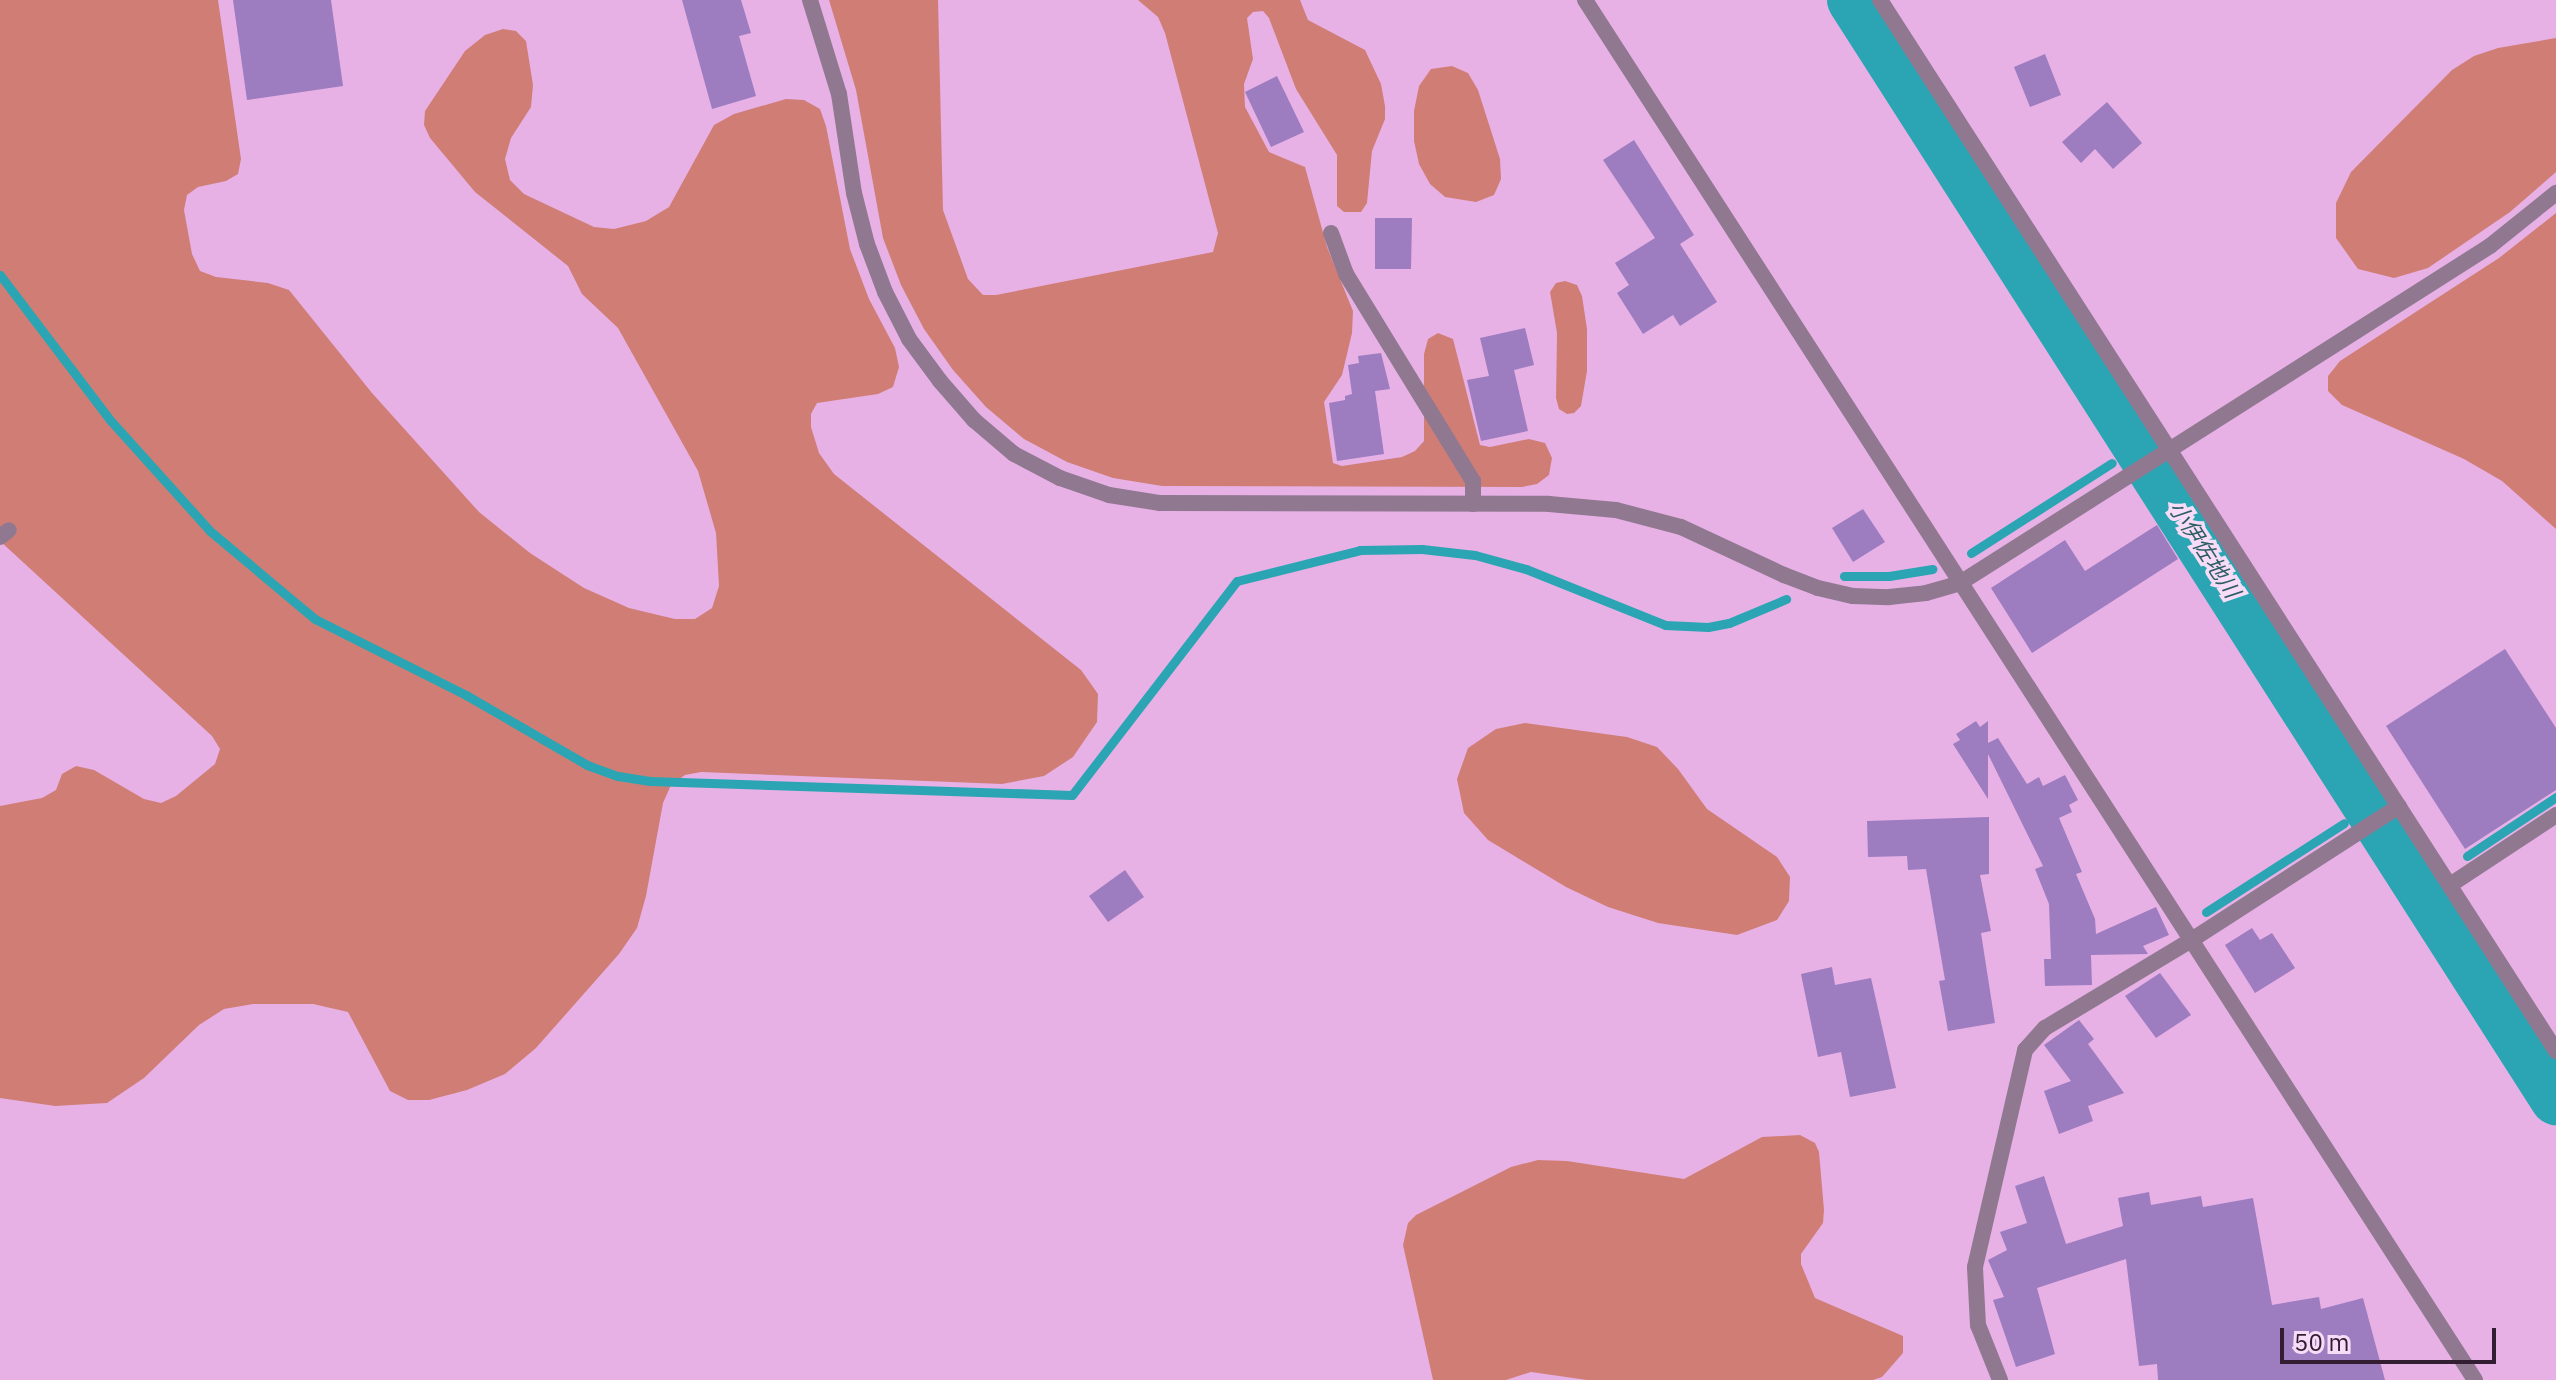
<!DOCTYPE html>
<html>
<head>
<meta charset="utf-8">
<style>
  body { margin:0 }
  #map { position:relative; width:2556px; height:1380px; overflow:hidden; background:#e7b1e6; font-family:"IBM Plex Sans","Noto Sans JP",sans-serif }
  div>[style] { position:absolute }
  .forest>* { inset:0; background:#d07e75 }
  .stream>* { height:9px; margin:-4.5px; padding:0 4.5px; transform-origin:4.5px; border-radius:4.5px; background:#2ba5b3 }
  .river>* { height:52px; margin:-26px; padding:0 26px; transform-origin:26px; border-radius:26px; background:#2ba5b3 }
  .building>* { inset:0; background:#9d7cbf }
  .minor>* { height:16px; margin:-8px; padding:0 8px; transform-origin:8px; border-radius:8px; background:#917891 }
  .tertiary>* { height:16px; margin:-8px; padding:0 8px; transform-origin:8px; border-radius:8px; background:#917891 }
  span { translate:-50% -50%; white-space:nowrap; text-align:center; line-height:1.15; -webkit-text-stroke:7px #f8dcf7; paint-order:stroke }
  .water-label { font-size:22px; color:#2d5d64; font-style:italic }
  .scale { position:absolute; left:2280px; top:1328px; width:216px; height:36px; box-sizing:border-box; border:4px solid #321d32; border-top:0; padding-left:10px; font-size:24px; line-height:28px; white-space:nowrap; color:#321d32; -webkit-text-stroke:6px #f8dcf7; paint-order:stroke }
</style>
</head>
<body>
<div id="map">
  <div class="forest">
    <div style="clip-path:polygon(0 0,218px 0,241px 159px,238px 174px,226px 181px,198px 187px,187px 195px,184px 210px,192px 254px,200px 271px,216px 277px,268px 283px,289px 290px,372px 393px,479px 512px,530px 553px,584px 588px,629px 608px,675px 619px,695px 619px,712px 608px,719px 586px,716px 533px,698px 471px,618px 328px,582px 294px,568px 266px,475px 192px,430px 138px,424px 125px,425px 111px,465px 51px,485px 35px,503px 29px,516px 31px,526px 41px,533px 85px,531px 107px,511px 138px,505px 159px,510px 180px,524px 194px,594px 227px,614px 229px,646px 221px,669px 207px,714px 125px,734px 114px,786px 99px,804px 100px,820px 109px,826px 126px,850px 249px,869px 299px,895px 348px,899px 367px,893px 387px,878px 394px,817px 403px,811px 414px,811px 427px,819px 453px,834px 474px,1081px 670px,1098px 694px,1097px 722px,1073px 757px,1044px 776px,1002px 784px,701px 772px,685px 775px,671px 785px,663px 803px,646px 896px,637px 928px,619px 954px,536px 1048px,505px 1074px,467px 1090px,429px 1100px,408px 1100px,390px 1091px,348px 1012px,313px 1004px,253px 1004px,224px 1009px,199px 1025px,144px 1078px,107px 1103px,55px 1106px,0 1098px,0 806px,42px 798px,56px 790px,62px 774px,76px 766px,94px 770px,144px 799px,161px 803px,176px 796px,215px 764px,220px 749px,212px 736px,0 541px)"></div>
    <div style="clip-path:polygon(829px 0,938px 0,943px 210px,968px 279px,983px 295px,996px 295px,1213px 252px,1218px 233px,1165px 33px,1158px 17px,1138px 0,1300px 0,1308px 20px,1365px 50px,1381px 84px,1385px 106px,1385px 119px,1372px 151px,1367px 203px,1361px 212px,1344px 212px,1337px 206px,1337px 155px,1296px 89px,1269px 18px,1263px 11px,1253px 12px,1247px 18px,1253px 59px,1244px 84px,1245px 107px,1269px 152px,1305px 167px,1327px 247px,1353px 311px,1352px 333px,1342px 375px,1324px 402px,1333px 463px,1342px 466px,1402px 457px,1415px 451px,1424px 441px,1424px 354px,1428px 339px,1438px 333px,1453px 339px,1480px 445px,1490px 447px,1529px 439px,1545px 443px,1552px 458px,1549px 475px,1537px 484px,1522px 487px,1162px 486px,1113px 478px,1067px 462px,1024px 439px,986px 407px,953px 370px,924px 329px,901px 285px,883px 238px,856px 90px)"></div>
    <div style="clip-path:polygon(2556px 38px,2556px 172px,2510px 212px,2428px 268px,2394px 278px,2358px 269px,2336px 238px,2336px 203px,2351px 172px,2452px 70px,2474px 56px,2498px 48px)"></div>
    <div style="clip-path:polygon(1452px 66px,1468px 73px,1478px 90px,1500px 159px,1501px 179px,1494px 195px,1476px 202px,1445px 197px,1430px 184px,1419px 164px,1414px 141px,1414px 111px,1419px 86px,1431px 69px)"></div>
    <div style="clip-path:polygon(2556px 213px,2556px 529px,2502px 481px,2464px 459px,2342px 405px,2328px 391px,2328px 376px,2340px 361px,2499px 258px)"></div>
    <div style="clip-path:polygon(1565px 281px,1577px 285px,1582px 296px,1587px 329px,1587px 371px,1581px 406px,1574px 413px,1567px 414px,1559px 409px,1556px 398px,1557px 333px,1550px 292px,1556px 283px)"></div>
    <div style="clip-path:polygon(1525px 723px,1627px 737px,1657px 747px,1678px 769px,1707px 809px,1777px 857px,1790px 877px,1789px 901px,1777px 920px,1737px 935px,1658px 923px,1608px 907px,1566px 887px,1488px 840px,1464px 813px,1457px 779px,1468px 748px,1496px 729px)"></div>
    <div style="clip-path:polygon(1800px 1135px,1815px 1143px,1819px 1152px,1824px 1210px,1823px 1223px,1801px 1254px,1801px 1264px,1815px 1298px,1903px 1336px,1903px 1353px,1882px 1377px,1873px 1380px,1587px 1380px,1531px 1372px,1506px 1380px,1433px 1380px,1403px 1245px,1408px 1223px,1416px 1215px,1511px 1167px,1538px 1160px,1567px 1161px,1684px 1179px,1762px 1137px)"></div>
  </div>
  <div class="stream">
    <div style="left:0;top:275px;width:183px;rotate:52.8deg"></div>
    <div style="left:111px;top:421px;width:148px;rotate:48deg"></div>
    <div style="left:210px;top:531px;width:137px;rotate:40deg"></div>
    <div style="left:315px;top:619px;width:169px;rotate:26.7deg"></div>
    <div style="left:466px;top:695px;width:140px;rotate:30deg"></div>
    <div style="left:587px;top:765px;width:33px;rotate:20deg"></div>
    <div style="left:618px;top:776px;width:32px;rotate:9deg"></div>
    <div style="left:650px;top:781px;width:422px;rotate:1.9deg"></div>
    <div style="left:1072px;top:795px;width:270px;rotate:-52.4deg"></div>
    <div style="left:1237px;top:581px;width:127px;rotate:-14.1deg"></div>
    <div style="left:1360px;top:550px;width:62px;rotate:-0.9deg"></div>
    <div style="left:1422px;top:549px;width:53px;rotate:6.5deg"></div>
    <div style="left:1475px;top:555px;width:53px;rotate:15.4deg"></div>
    <div style="left:1526px;top:569px;width:150px;rotate:21.9deg"></div>
    <div style="left:1665px;top:625px;width:43px;rotate:2.7deg"></div>
    <div style="left:1708px;top:627px;width:21px;rotate:-11deg"></div>
    <div style="left:1729px;top:623px;width:62px;rotate:-22.8deg"></div>
    <div style="left:2129px;top:452px;width:11px;rotate:-34deg"></div>
    <div style="left:1971px;top:553px;width:167px;rotate:-32.6deg"></div>
    <div style="left:1844px;top:576px;width:45px"></div>
    <div style="left:1889px;top:576px;width:44px;rotate:-9.2deg"></div>
    <div style="left:2360px;top:813px;width:12px;rotate:-31deg"></div>
    <div style="left:2467px;top:856px;width:107px;rotate:-33.5deg"></div>
    <div style="left:2206px;top:912px;width:164px;rotate:-32.8deg"></div>
  </div>
  <div class="river">
    <div style="left:1853px;top:0;width:1305px;rotate:57.39deg"></div>
  </div>
  <div class="building">
    <div style="clip-path:polygon(233px 0,331px 0,343px 86px,247px 100px)"></div>
    <div style="clip-path:polygon(682px 0,741px 0,751px 33px,739px 36px,756px 96px,712px 109px)"></div>
    <div style="clip-path:polygon(2045px 54px,2061px 95px,2030px 107px,2014px 67px)"></div>
    <div style="clip-path:polygon(1277px 76px,1304px 132px,1271px 147px,1245px 92px)"></div>
    <div style="clip-path:polygon(2107px 102px,2142px 143px,2113px 169px,2095px 149px,2081px 163px,2062px 142px)"></div>
    <div style="clip-path:polygon(1634px 140px,1694px 235px,1680px 244px,1717px 302px,1680px 326px,1673px 315px,1643px 334px,1617px 293px,1629px 285px,1615px 263px,1655px 238px,1603px 160px)"></div>
    <div style="clip-path:polygon(1375px 218px,1412px 218px,1411px 269px,1375px 269px)"></div>
    <div style="clip-path:polygon(1525px 328px,1534px 365px,1514px 370px,1528px 431px,1481px 441px,1467px 380px,1489px 376px,1480px 338px)"></div>
    <div style="clip-path:polygon(1381px 353px,1390px 389px,1375px 391px,1384px 454px,1337px 461px,1329px 403px,1345px 400px,1345px 396px,1352px 394px,1348px 365px,1359px 363px,1358px 356px)"></div>
    <div style="clip-path:polygon(1863px 509px,1885px 542px,1853px 562px,1832px 528px)"></div>
    <div style="clip-path:polygon(2157px 525px,2178px 559px,2032px 653px,1991px 588px,2065px 540px,2085px 571px)"></div>
    <div style="clip-path:polygon(2505px 649px,2556px 728px,2556px 790px,2465px 849px,2386px 726px)"></div>
    <div style="clip-path:polygon(1976px 721px,1980px 727px,1988px 721px,1988px 743px,1998px 738px,2027px 784px,2039px 777px,2043px 786px,2065px 775px,2078px 800px,2069px 805px,2072px 812px,2059px 818px,2082px 872px,2076px 874px,2095px 919px,2096px 934px,2156px 907px,2169px 935px,2143px 946px,2148px 954px,2091px 955px,2092px 985px,2045px 986px,2044px 959px,2051px 959px,2049px 904px,2035px 869px,2043px 866px,1988px 754px,1988px 799px,1953px 744px,1960px 740px,1956px 734px)"></div>
    <div style="clip-path:polygon(1989px 817px,1989px 874px,1980px 875px,1991px 931px,1981px 933px,1995px 1023px,1948px 1031px,1939px 981px,1945px 980px,1926px 869px,1908px 870px,1907px 856px,1868px 857px,1867px 821px)"></div>
    <div style="clip-path:polygon(1125px 870px,1144px 897px,1108px 922px,1089px 896px)"></div>
    <div style="clip-path:polygon(2252px 928px,2260px 940px,2272px 933px,2295px 968px,2255px 993px,2225px 945px)"></div>
    <div style="clip-path:polygon(1832px 967px,1835px 985px,1871px 978px,1896px 1088px,1850px 1097px,1841px 1052px,1818px 1057px,1801px 974px)"></div>
    <div style="clip-path:polygon(2160px 973px,2191px 1015px,2156px 1038px,2125px 996px)"></div>
    <div style="clip-path:polygon(2079px 1020px,2094px 1039px,2088px 1044px,2124px 1093px,2088px 1106px,2093px 1121px,2059px 1134px,2044px 1091px,2071px 1081px,2044px 1045px)"></div>
    <div style="clip-path:polygon(2044px 1176px,2066px 1244px,2123px 1226px,2118px 1198px,2149px 1192px,2151px 1205px,2201px 1196px,2203px 1207px,2253px 1198px,2272px 1305px,2319px 1297px,2321px 1309px,2363px 1298px,2385px 1380px,2158px 1380px,2157px 1364px,2139px 1366px,2126px 1259px,2037px 1288px,2055px 1354px,2016px 1367px,1993px 1300px,2004px 1297px,1988px 1260px,2007px 1250px,2000px 1232px,2027px 1223px,2015px 1186px)"></div>
  </div>
  <div class="minor">
    <div style="left:1585px;top:0;width:1642px;rotate:57.18deg"></div>
    <div style="left:1331px;top:233px;width:44px;rotate:69.9deg"></div>
    <div style="left:1346px;top:274px;width:243px;rotate:58.5deg"></div>
    <div style="left:1473px;top:481px;width:23px;rotate:90deg"></div>
    <div style="left:0;top:537px;width:11px;rotate:-38deg"></div>
    <div style="left:2450px;top:885px;width:127px;rotate:-33.4deg"></div>
    <div style="left:2000px;top:1380px;width:59px;rotate:-111.8deg"></div>
    <div style="left:1978px;top:1325px;width:58px;rotate:-93deg"></div>
    <div style="left:1975px;top:1267px;width:223px;rotate:-77deg"></div>
    <div style="left:2025px;top:1050px;width:30px;rotate:-48deg"></div>
    <div style="left:2045px;top:1028px;width:173px;rotate:-31deg"></div>
    <div style="left:2193px;top:939px;width:245px;rotate:-32.8deg"></div>
  </div>
  <div class="tertiary">
    <div style="left:810px;top:0;width:98px;rotate:72.9deg"></div>
    <div style="left:839px;top:94px;width:100px;rotate:81.4deg"></div>
    <div style="left:854px;top:193px;width:53px;rotate:75.7deg"></div>
    <div style="left:867px;top:244px;width:51px;rotate:69.4deg"></div>
    <div style="left:885px;top:292px;width:53px;rotate:62.9deg"></div>
    <div style="left:909px;top:339px;width:52px;rotate:53.6deg"></div>
    <div style="left:940px;top:381px;width:52px;rotate:48.9deg"></div>
    <div style="left:974px;top:420px;width:52px;rotate:40.4deg"></div>
    <div style="left:1014px;top:454px;width:52px;rotate:27.6deg"></div>
    <div style="left:1060px;top:478px;width:52px;rotate:19.1deg"></div>
    <div style="left:1109px;top:495px;width:52px;rotate:8.9deg"></div>
    <div style="left:1160px;top:503px;width:389px;rotate:0.1deg"></div>
    <div style="left:1549px;top:504px;width:67px;rotate:5.1deg"></div>
    <div style="left:1616px;top:510px;width:67px;rotate:14.7deg"></div>
    <div style="left:1681px;top:527px;width:114px;rotate:25deg"></div>
    <div style="left:1784px;top:575px;width:36px;rotate:21deg"></div>
    <div style="left:1818px;top:588px;width:36px;rotate:13deg"></div>
    <div style="left:1853px;top:596px;width:36px;rotate:2deg"></div>
    <div style="left:1889px;top:597px;width:37px;rotate:-6deg"></div>
    <div style="left:1926px;top:593px;width:35px;rotate:-16deg"></div>
    <div style="left:1960px;top:583px;width:628px;rotate:-32.45deg"></div>
    <div style="left:2490px;top:246px;width:85px;rotate:-38.8deg"></div>
    <div style="left:1880px;top:0;width:1250px;rotate:57.25deg"></div>
  </div>
  <div class="water-label">
    <span style="left:2205px;top:549px;rotate:57deg">小伊佐地川</span>
  </div>
  <div class="scale">50 m</div>
</div>
</body>
</html>
